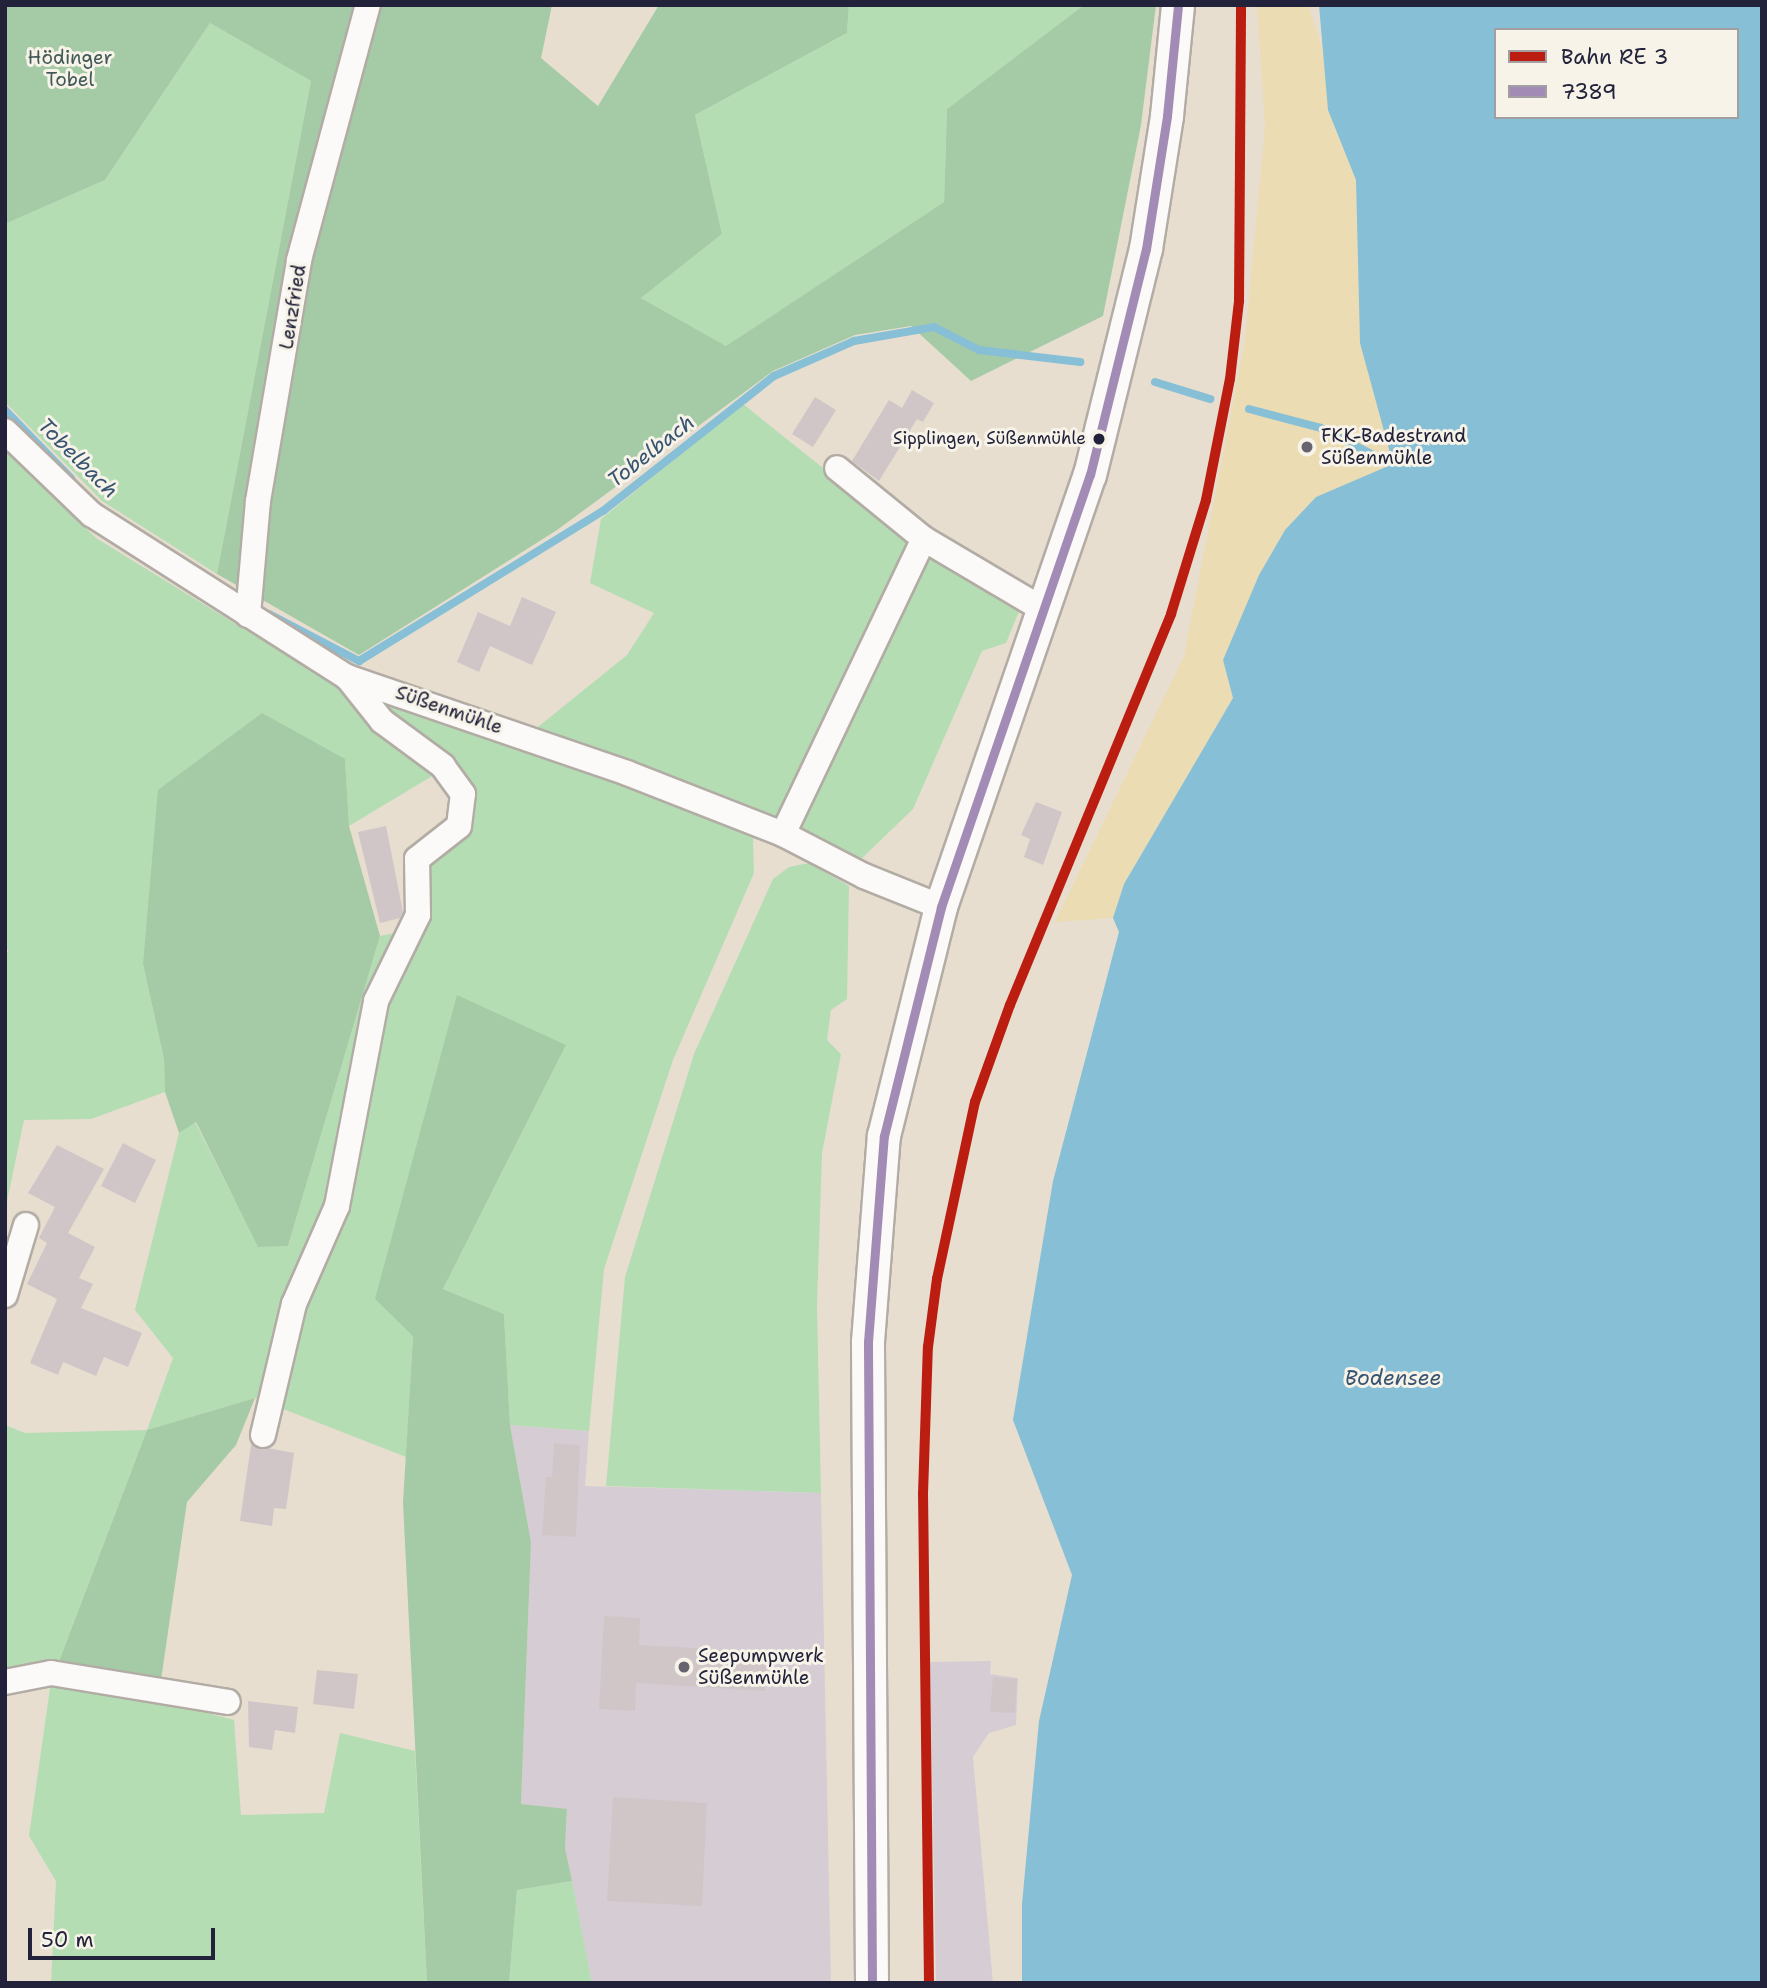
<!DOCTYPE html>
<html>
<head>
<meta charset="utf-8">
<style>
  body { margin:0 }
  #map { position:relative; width:1767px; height:1988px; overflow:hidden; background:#e7decf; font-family:"Shantell Sans",sans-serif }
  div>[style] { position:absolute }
  .industrial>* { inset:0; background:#d6cdd4 }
  .green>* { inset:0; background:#b4ddb4 }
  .forest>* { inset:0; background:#a5cba6 }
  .sand>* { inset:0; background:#ebdcb4 }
  .water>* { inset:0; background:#86bfd6 }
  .stream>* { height:8px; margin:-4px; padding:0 4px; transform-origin:4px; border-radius:4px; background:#86bfd6 }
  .building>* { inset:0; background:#d0c6c7 }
  .roads { filter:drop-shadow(2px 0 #b2aca5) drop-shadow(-2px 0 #b2aca5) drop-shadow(0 2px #b2aca5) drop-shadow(0 -2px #b2aca5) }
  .minor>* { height:24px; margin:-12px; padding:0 12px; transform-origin:12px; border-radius:12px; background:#fbfaf8 }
  .major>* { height:32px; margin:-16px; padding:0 16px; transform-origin:16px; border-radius:16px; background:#fbfaf8 }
  .bus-1>* { height:9px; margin:-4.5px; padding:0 4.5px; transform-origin:4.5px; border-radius:4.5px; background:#a28cb5 }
  .rail-1>* { height:10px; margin:-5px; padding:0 5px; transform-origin:5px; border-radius:5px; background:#bb1e10 }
  .dots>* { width:19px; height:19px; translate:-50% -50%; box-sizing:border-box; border:4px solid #f7f3e8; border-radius:50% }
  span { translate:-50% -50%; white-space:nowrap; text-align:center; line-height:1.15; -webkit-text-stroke:6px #f7f3e8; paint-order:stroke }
  .bus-label { font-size:17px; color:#22223b }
  .right { translate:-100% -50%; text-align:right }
  .park-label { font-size:19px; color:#415a58 }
  .street-label { font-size:19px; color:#22223b }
  .poi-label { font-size:19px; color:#22223b }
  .left { translate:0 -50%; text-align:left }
  .water-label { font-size:21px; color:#375472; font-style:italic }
  .frame { position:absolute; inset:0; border:7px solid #22223b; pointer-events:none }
  .legend { position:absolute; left:1494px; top:28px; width:245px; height:91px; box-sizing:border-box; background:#f7f3e8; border:2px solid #a29fa3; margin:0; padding:9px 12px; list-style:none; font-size:21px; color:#22223b }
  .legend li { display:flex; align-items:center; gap:14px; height:35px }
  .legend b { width:35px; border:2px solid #a29fa3 }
  .scale { position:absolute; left:28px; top:1928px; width:187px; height:32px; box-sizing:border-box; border:4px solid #22223b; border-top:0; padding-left:9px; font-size:21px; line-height:24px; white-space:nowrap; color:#22223b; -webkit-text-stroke:5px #f7f3e8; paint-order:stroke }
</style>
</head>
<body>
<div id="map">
  <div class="industrial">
    <div style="clip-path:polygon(510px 1425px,589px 1431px,585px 1486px,821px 1493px,831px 1983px,592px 1983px,565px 1848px,567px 1810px,521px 1804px,531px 1542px)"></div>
    <div style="clip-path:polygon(991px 1661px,990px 1674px,1018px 1678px,1016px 1725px,989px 1733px,973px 1757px,993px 1983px,936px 1983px,930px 1662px)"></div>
  </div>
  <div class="green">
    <div style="clip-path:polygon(849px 5px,1084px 5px,947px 109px,944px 202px,726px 346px,641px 298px,722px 234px,695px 115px,847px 33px)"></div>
    <div style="clip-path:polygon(210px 23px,311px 81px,217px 574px,102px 501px,5px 402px,5px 224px,105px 180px)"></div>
    <div style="clip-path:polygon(743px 404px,908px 536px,1020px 609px,1006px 643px,982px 651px,913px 809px,859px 861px,533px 731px,627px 655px,654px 613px,590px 583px,601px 519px)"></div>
    <div style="clip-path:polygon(5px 451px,96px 538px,296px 661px,374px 697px,486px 731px,753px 836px,754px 873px,673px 1060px,604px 1269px,589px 1431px,510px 1425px,504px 1314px,443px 1289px,566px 1045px,413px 1335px,406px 1457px,255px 1398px,147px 1430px,58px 1664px,5px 1674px,5px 1425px,25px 1433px,147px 1430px,173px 1358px,135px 1310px,179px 1133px,195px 1122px,258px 1246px,288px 1246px,380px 936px,399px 932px,414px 910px,409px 855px,452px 822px,457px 798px,439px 772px,349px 826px,345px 759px,143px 964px,164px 1059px,165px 1092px,91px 1119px,24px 1120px,5px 1211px,5px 954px,9px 951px,5px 948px)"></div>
    <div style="clip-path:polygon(809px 863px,849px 886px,847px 999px,831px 1010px,827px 1040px,841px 1054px,822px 1153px,817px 1306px,821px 1493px,606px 1486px,625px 1277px,694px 1054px,773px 879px,789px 867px)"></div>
    <div style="clip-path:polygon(68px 1687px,158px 1700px,234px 1720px,241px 1815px,324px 1813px,340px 1733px,415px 1751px,427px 1983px,51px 1983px,56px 1881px,29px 1836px,50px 1688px)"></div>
    <div style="clip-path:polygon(572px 1881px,592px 1983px,509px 1983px,517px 1890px)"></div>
  </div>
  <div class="forest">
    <div style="clip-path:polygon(5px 5px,552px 5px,541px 58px,598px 106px,659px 5px,849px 5px,847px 33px,695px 115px,722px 234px,641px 298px,726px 346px,944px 202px,947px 109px,1084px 5px,1156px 5px,1141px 125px,1103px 316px,971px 381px,911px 326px,855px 335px,773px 371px,557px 530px,359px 655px,217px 574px,311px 81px,210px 23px,105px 180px,5px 224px)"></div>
    <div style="clip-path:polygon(262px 713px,345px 759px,349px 826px,380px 936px,288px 1246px,258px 1247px,196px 1122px,179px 1133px,165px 1092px,164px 1059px,143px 964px,158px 790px)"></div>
    <div style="clip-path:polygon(457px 995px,566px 1045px,443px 1289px,504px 1314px,510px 1425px,531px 1542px,521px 1804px,567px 1809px,565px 1848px,572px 1881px,517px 1890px,509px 1983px,427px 1983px,403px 1503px,413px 1336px,375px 1299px)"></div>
    <div style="clip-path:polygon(255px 1398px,236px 1445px,187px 1502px,161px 1680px,58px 1664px,147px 1430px)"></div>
  </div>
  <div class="sand">
    <div style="clip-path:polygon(1257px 5px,1308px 5px,1323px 51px,1333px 123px,1356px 180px,1360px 343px,1393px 465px,1316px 497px,1285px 530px,1259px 575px,1223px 660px,1233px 698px,1124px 884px,1113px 918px,1055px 922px,1184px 656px,1245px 340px,1265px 127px)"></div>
  </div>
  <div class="water">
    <div style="clip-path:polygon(evenodd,1319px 5px,1762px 5px,1762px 1983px,1022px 1983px,1022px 1904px,1039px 1721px,1072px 1575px,1013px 1420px,1053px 1181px,1119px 932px,1113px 918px,1124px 884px,1233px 698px,1223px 660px,1259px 575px,1285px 530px,1316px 497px,1393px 464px,1360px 343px,1356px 180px,1328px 110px,1319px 5px,1496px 30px,1737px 30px,1737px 117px,1496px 117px,1496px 30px)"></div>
  </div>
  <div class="stream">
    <div style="left:1155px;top:382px;width:58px;rotate:17.2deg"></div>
    <div style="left:1249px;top:409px;width:74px;rotate:14.8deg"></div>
    <div style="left:1321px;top:428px;width:81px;rotate:27.2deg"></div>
    <div style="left:5px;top:410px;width:95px;rotate:45.9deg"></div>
    <div style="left:269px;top:614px;width:102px;rotate:27.6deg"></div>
    <div style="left:359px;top:661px;width:286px;rotate:-31.6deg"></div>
    <div style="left:603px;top:511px;width:218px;rotate:-38.3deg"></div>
    <div style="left:774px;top:376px;width:87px;rotate:-23.6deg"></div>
    <div style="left:854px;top:341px;width:81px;rotate:-9.9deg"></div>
    <div style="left:934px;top:327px;width:51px;rotate:27.1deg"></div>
    <div style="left:979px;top:350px;width:102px;rotate:6.8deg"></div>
  </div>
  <div class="building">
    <div style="clip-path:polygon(912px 390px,934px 403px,923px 422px,917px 419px,879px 481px,852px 461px,889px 400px,902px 408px)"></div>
    <div style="clip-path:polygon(815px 397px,836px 410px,813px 447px,792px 434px)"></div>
    <div style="clip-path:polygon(522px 597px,556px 612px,532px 665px,490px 646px,479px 672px,457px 662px,478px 612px,510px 626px)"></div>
    <div style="clip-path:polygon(1036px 802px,1062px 812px,1043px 865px,1024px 857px,1030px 839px,1021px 835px)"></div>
    <div style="clip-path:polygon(386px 826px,403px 912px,400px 918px,380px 923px,358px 832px)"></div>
    <div style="clip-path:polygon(123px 1143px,156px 1160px,135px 1203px,101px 1186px)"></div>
    <div style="clip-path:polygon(57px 1145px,104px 1169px,68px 1233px,95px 1247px,79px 1278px,93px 1284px,81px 1308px,142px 1333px,128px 1367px,104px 1357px,96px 1376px,63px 1362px,58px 1375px,30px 1363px,57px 1299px,27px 1284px,47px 1243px,39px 1238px,55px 1207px,28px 1193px)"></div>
    <div style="clip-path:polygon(554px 1443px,580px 1445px,576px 1537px,542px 1535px,546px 1477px,552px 1477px)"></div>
    <div style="clip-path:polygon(251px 1445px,294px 1453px,286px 1509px,274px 1508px,272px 1526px,240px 1521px)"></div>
    <div style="clip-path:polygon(604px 1616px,640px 1618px,639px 1645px,767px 1652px,765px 1691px,636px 1683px,635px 1711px,599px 1709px)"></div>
    <div style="clip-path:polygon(317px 1670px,358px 1674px,354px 1709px,313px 1704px)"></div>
    <div style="clip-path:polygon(993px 1677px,1017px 1679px,1015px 1713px,990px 1712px)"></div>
    <div style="clip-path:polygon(248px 1701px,298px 1707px,295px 1733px,275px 1730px,272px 1750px,249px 1747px)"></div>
    <div style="clip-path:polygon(613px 1797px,707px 1803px,702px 1906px,607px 1901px)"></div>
  </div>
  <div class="roads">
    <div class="minor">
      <div style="left:5px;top:431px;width:120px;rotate:44deg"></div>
      <div style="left:91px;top:514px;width:303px;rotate:32.5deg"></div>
      <div style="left:347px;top:677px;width:296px;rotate:18.9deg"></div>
      <div style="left:627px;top:773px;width:168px;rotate:21.4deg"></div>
      <div style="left:783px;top:834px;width:91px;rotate:27.4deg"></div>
      <div style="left:864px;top:876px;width:83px;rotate:21.9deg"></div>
      <div style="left:924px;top:539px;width:139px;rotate:30.6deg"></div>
      <div style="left:248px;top:615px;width:114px;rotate:-85deg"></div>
      <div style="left:258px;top:501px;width:244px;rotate:-80.3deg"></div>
      <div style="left:299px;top:260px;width:264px;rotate:-74.9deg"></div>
      <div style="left:783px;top:834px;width:327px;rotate:-64.5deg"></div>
      <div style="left:924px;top:539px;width:112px;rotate:-140.8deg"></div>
      <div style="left:5px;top:1295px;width:73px;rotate:-73.3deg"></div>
      <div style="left:263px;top:1435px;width:135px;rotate:-76.7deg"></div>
      <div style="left:294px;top:1304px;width:107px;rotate:-66.3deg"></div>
      <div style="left:337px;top:1206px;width:209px;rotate:-79.2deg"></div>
      <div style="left:376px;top:1001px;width:96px;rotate:-64deg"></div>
      <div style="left:418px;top:915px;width:56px;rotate:-91deg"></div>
      <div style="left:417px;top:859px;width:53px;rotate:-38.2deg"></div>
      <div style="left:459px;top:826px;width:32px;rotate:-83deg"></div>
      <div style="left:463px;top:794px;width:34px;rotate:-126deg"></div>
      <div style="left:443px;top:766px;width:76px;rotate:-143.6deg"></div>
      <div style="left:382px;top:721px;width:56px;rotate:-128.5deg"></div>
      <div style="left:5px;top:1682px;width:47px;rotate:-11.1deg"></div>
      <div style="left:51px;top:1673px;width:179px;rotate:9.3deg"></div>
    </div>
    <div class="major">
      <div style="left:872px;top:1983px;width:641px;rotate:-90.36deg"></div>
      <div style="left:868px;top:1342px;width:207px;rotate:-85.6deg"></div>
      <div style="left:884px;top:1136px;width:236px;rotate:-76deg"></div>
      <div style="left:941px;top:907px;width:457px;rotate:-71deg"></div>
      <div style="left:1090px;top:475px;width:233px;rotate:-76.1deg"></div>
      <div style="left:1146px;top:249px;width:135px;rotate:-81deg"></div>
      <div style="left:1167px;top:116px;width:112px;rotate:-84.3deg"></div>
    </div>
  </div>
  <div class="bus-1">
    <div style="left:872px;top:1983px;width:641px;rotate:-90.36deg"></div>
    <div style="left:868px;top:1342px;width:207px;rotate:-85.6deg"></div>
    <div style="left:884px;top:1136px;width:236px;rotate:-76deg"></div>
    <div style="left:941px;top:907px;width:457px;rotate:-71deg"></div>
    <div style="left:1090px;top:475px;width:233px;rotate:-76.1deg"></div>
    <div style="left:1146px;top:249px;width:135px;rotate:-81deg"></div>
    <div style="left:1167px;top:116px;width:112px;rotate:-84.3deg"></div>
  </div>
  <div class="rail-1">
    <div style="left:929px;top:1983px;width:489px;rotate:-90.7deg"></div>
    <div style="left:923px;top:1494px;width:147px;rotate:-88.1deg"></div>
    <div style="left:928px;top:1347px;width:69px;rotate:-82.5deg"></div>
    <div style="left:937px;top:1279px;width:181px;rotate:-77.9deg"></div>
    <div style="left:975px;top:1102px;width:103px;rotate:-70.2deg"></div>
    <div style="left:1010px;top:1005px;width:423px;rotate:-67.6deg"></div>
    <div style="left:1171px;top:614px;width:119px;rotate:-72.9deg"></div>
    <div style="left:1206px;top:500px;width:123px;rotate:-78.8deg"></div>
    <div style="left:1230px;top:379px;width:79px;rotate:-83.4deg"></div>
    <div style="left:1239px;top:301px;width:296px;rotate:-89.6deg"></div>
  </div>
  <div class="dots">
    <div style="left:1099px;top:439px;background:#22223b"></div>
    <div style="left:1307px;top:447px;background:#67646f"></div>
    <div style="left:684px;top:1667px;background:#67646f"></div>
  </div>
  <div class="bus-label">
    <span class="right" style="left:1086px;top:439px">Sipplingen, Süßenmühle</span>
  </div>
  <div class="park-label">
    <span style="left:70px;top:69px">Hödinger<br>Tobel</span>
  </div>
  <div class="street-label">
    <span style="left:293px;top:307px;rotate:-81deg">Lenzfried</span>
    <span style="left:449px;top:710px;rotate:19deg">Süßenmühle</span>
  </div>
  <div class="poi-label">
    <span class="left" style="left:1321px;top:447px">FKK-Badestrand<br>Süßenmühle</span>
    <span class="left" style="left:698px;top:1667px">Seepumpwerk<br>Süßenmühle</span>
  </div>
  <div class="water-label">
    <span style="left:651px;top:451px;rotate:-38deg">Tobelbach</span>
    <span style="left:78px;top:458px;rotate:45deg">Tobelbach</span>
    <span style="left:1393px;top:1378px">Bodensee</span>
  </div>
  <div class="frame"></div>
  <ul class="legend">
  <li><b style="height:9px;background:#bb1e10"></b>Bahn RE 3</li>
  <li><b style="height:9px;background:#a28cb5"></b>7389</li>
  </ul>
  <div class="scale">50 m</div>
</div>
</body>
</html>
